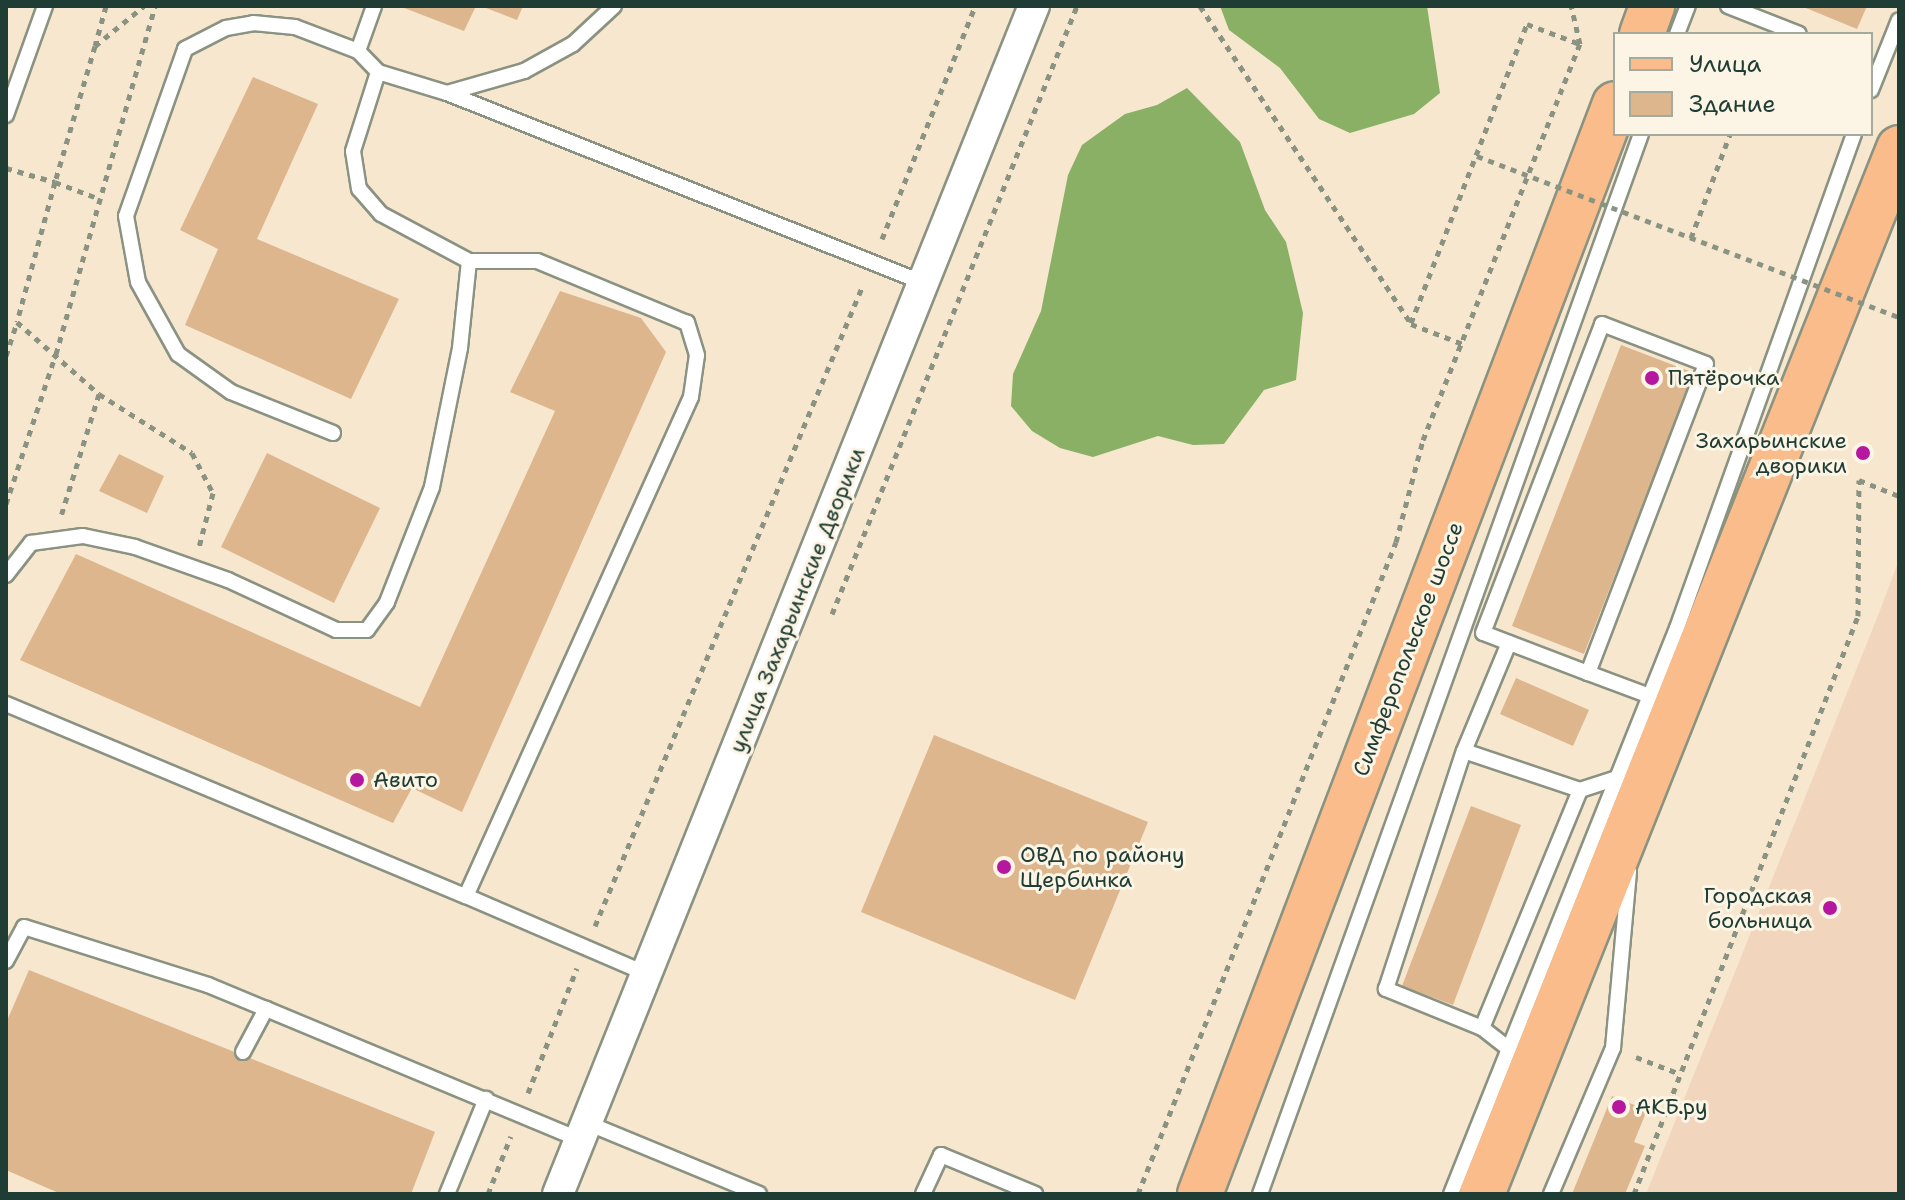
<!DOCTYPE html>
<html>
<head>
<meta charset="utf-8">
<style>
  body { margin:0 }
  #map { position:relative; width:1905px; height:1200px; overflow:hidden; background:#f6e7ce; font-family:"Shantell Sans",sans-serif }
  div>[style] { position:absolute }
  .built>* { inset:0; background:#f1d5bd }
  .forest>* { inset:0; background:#8ab065 }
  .building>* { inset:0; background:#ddb68d }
  .path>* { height:5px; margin-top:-2.5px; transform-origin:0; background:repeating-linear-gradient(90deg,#8a9281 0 6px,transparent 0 12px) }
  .roads { filter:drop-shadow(2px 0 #8a9281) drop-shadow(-2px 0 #8a9281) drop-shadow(0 2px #8a9281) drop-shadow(0 -2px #8a9281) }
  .service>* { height:14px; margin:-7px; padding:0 7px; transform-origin:7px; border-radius:7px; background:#fff }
  .minor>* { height:30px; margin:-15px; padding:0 15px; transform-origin:15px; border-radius:15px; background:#fff }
  .primary>* { height:44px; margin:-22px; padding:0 22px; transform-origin:22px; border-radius:22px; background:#f9bc8a }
  .path-bridge>* { height:5px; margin-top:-2.5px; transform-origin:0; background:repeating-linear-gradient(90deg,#8a9281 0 6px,transparent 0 12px) }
  .dots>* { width:22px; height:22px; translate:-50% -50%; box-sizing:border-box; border:4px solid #fcf5e5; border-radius:50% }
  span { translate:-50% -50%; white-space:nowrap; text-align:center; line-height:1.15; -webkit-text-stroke:6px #fcf5e5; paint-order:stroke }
  .poi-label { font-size:22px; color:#1f3d34 }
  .left { translate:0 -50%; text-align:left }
  .right { translate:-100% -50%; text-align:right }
  .street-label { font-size:22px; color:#1f3d34 }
  .frame { position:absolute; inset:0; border:8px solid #1f3d34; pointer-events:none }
  .legend { position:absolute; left:1613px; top:32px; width:260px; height:104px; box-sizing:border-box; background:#fcf5e5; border:2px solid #a4ab9e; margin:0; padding:10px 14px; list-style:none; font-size:24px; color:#1f3d34 }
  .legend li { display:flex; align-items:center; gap:16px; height:40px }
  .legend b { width:40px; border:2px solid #a4ab9e }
</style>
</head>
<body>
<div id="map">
  <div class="built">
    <div style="clip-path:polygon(1899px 560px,1899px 1194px,1646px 1194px,1879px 613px)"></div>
  </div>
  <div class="forest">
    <div style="clip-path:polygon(1220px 6px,1427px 6px,1440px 93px,1414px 114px,1350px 133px,1319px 119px,1280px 68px,1229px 30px)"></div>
    <div style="clip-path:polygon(1187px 88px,1240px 142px,1265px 210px,1286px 242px,1303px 313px,1296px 380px,1264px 390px,1224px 444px,1193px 445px,1158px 436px,1093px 457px,1060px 448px,1032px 431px,1011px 406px,1013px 374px,1041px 311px,1068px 175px,1082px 145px,1125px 114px,1157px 105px)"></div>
  </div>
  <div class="building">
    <div style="clip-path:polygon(399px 6px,476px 6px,464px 31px)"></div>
    <div style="clip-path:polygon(481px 6px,523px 6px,517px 20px)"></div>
    <div style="clip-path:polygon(1801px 6px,1867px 6px,1857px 29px)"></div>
    <div style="clip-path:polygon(253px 77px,318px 104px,257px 239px,399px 299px,351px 399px,185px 325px,218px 249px,180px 230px)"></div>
    <div style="clip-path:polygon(560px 291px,641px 318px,666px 352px,462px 812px,412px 788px,393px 823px,20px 660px,76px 554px,420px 707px,555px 411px,510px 392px)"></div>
    <div style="clip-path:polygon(1621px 345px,1694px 373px,1584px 654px,1512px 626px)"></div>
    <div style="clip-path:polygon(267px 453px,380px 508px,334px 603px,221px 547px)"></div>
    <div style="clip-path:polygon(119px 454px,164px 476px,147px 513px,99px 491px)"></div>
    <div style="clip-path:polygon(1516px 678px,1589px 710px,1573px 746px,1500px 714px)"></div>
    <div style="clip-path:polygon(934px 735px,1148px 822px,1075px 1000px,861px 912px)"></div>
    <div style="clip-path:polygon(1471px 806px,1521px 825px,1453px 1005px,1402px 986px)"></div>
    <div style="clip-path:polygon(29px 970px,435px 1132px,411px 1194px,61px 1194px,6px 1170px,6px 1023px)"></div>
    <div style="clip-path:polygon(1612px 1096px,1647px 1110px,1634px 1142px,1645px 1146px,1625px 1194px,1572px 1194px)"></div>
  </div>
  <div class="path">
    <div style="left:106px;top:6px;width:41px;rotate:105.4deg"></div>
    <div style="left:95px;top:46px;width:63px;rotate:-39.2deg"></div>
    <div style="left:1200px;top:6px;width:382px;rotate:56.4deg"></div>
    <div style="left:1411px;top:324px;width:56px;rotate:21deg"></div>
    <div style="left:95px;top:46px;width:142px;rotate:106.4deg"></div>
    <div style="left:55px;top:182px;width:48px;rotate:20.7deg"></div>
    <div style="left:6px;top:168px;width:51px;rotate:15.9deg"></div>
    <div style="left:55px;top:182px;width:145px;rotate:105.2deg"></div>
    <div style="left:17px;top:322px;width:109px;rotate:41.3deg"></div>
    <div style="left:99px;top:394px;width:128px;rotate:107.3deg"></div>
    <div style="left:1691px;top:238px;width:111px;rotate:-69.4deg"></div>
    <div style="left:882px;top:239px;width:251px;rotate:-68.2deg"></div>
    <div style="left:1411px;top:323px;width:321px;rotate:-68.8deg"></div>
    <div style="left:1527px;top:24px;width:57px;rotate:20.7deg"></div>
    <div style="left:6px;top:356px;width:36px;rotate:-72deg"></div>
    <div style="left:99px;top:394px;width:110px;rotate:32.4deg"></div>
    <div style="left:192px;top:453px;width:45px;rotate:62.3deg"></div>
    <div style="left:213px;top:493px;width:56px;rotate:104.5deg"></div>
    <div style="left:6px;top:504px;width:158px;rotate:-71.6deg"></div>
    <div style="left:56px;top:354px;width:362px;rotate:-74.1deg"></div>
    <div style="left:832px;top:614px;width:656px;rotate:-68.05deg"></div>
    <div style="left:595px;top:926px;width:695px;rotate:-67.31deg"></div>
    <div style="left:1636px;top:1057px;width:47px;rotate:21.1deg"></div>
    <div style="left:528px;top:1093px;width:134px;rotate:-68.6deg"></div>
    <div style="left:488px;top:1194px;width:62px;rotate:-68.4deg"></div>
    <div style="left:1138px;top:1194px;width:701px;rotate:-68.41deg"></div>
    <div style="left:1396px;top:542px;width:106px;rotate:-75.2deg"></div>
    <div style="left:1423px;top:440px;width:426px;rotate:-68.4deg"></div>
    <div style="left:1580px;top:44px;width:39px;rotate:-103deg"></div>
    <div style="left:1634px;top:1194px;width:620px;rotate:-68.82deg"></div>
    <div style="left:1858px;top:616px;width:136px;rotate:-89.6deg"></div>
    <div style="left:1859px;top:480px;width:43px;rotate:21.8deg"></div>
  </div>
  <div class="roads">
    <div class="service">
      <div style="left:614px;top:6px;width:56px;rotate:137.2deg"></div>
      <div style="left:573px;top:44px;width:56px;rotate:151.1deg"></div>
      <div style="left:524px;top:71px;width:80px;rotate:164.1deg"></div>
      <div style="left:447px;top:93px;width:513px;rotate:21.72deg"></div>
      <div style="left:1728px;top:6px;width:76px;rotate:21.5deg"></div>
      <div style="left:1677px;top:34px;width:30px;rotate:-69deg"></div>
      <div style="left:358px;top:51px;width:48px;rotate:-70.4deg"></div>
      <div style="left:1871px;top:90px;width:75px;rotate:-68.2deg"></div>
      <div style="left:6px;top:115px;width:116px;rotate:-70.3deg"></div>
      <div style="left:1602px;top:324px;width:111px;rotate:21deg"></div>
      <div style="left:1706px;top:364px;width:331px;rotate:110.9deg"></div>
      <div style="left:1588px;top:673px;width:112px;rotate:-159.1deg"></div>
      <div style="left:1483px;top:633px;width:331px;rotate:-68.9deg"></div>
      <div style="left:333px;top:433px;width:110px;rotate:-158.1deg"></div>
      <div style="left:231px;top:392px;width:65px;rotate:-144.4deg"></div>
      <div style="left:178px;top:354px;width:82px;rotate:-119.1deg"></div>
      <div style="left:138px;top:282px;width:67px;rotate:-100.3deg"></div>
      <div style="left:126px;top:216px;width:177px;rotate:-70.5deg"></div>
      <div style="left:185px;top:49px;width:46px;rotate:-27.1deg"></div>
      <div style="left:226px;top:28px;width:27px;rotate:-10deg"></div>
      <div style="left:253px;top:23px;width:42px;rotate:5.4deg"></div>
      <div style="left:295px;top:27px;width:67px;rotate:20.9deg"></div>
      <div style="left:358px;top:51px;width:29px;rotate:46deg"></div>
      <div style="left:6px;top:575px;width:41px;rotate:-52deg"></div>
      <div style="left:31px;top:543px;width:52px;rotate:-7.7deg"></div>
      <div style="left:83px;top:536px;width:53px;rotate:11.9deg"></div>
      <div style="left:135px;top:547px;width:99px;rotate:19.5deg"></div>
      <div style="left:228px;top:580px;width:119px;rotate:24.8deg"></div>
      <div style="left:336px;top:630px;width:31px"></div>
      <div style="left:367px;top:630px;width:34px;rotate:-54deg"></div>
      <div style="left:387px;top:602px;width:123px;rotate:-68.6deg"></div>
      <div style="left:432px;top:487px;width:142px;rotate:-78.6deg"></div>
      <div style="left:460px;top:348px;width:87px;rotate:-84.1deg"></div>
      <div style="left:1588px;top:673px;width:66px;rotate:20.4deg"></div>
      <div style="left:6px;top:704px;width:498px;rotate:22.7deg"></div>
      <div style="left:466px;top:896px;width:547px;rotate:-65.73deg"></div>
      <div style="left:691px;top:397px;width:42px;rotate:-81.9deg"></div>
      <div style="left:697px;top:355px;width:34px;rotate:-107deg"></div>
      <div style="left:687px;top:323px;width:162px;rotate:-157.5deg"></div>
      <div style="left:537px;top:261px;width:68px;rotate:180deg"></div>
      <div style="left:469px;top:261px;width:100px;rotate:-151.9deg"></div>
      <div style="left:381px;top:214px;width:33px;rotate:-131deg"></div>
      <div style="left:359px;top:189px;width:38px;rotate:-99deg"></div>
      <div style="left:353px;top:151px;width:83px;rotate:-72.4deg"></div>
      <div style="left:378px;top:72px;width:72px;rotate:16.9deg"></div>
      <div style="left:1464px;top:751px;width:122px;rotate:18.6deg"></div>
      <div style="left:1580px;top:790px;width:40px;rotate:-18deg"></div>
      <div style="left:466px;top:896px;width:197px;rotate:23.3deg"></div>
      <div style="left:6px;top:961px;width:38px;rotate:-62deg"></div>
      <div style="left:24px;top:927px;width:193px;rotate:17.5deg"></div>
      <div style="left:208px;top:985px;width:63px;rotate:22.5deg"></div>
      <div style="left:1482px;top:1028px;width:104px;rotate:-157.9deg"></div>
      <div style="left:1386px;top:989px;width:250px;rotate:-71.9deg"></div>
      <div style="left:1464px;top:751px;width:117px;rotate:-67.4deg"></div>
      <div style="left:1509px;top:1049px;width:34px;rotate:-142deg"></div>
      <div style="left:1482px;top:1028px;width:257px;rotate:-67.6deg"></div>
      <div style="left:243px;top:1052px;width:49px;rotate:-61.9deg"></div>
      <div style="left:266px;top:1009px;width:341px;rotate:22.6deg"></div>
      <div style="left:587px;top:1123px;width:186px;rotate:22.4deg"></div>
      <div style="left:447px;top:1194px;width:103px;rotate:-67.7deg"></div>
      <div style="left:923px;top:1194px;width:43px;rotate:-65.2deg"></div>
      <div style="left:941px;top:1155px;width:102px;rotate:22.5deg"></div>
      <div style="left:1260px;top:1194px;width:1126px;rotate:-70.23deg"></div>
      <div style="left:1451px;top:1194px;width:609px;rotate:-68.23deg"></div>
      <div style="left:1677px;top:628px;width:525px;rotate:-70.29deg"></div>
      <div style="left:1551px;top:1194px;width:159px;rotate:-67deg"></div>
      <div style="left:1613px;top:1048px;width:177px;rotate:-84.8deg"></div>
    </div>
    <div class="minor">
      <div style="left:558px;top:1194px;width:1280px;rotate:-68.17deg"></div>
    </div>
    <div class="primary">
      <div style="left:1642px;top:34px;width:30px;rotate:-70deg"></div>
      <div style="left:1200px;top:1194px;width:1166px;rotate:-69.16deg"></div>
      <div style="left:1482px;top:1194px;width:1126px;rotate:-68.26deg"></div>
    </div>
  </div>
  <div class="path-bridge">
    <div style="left:1477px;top:156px;width:452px;rotate:20.9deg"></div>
  </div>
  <div class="dots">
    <div style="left:1652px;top:378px;background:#b5179e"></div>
    <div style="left:1863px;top:453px;background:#b5179e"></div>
    <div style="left:357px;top:780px;background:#b5179e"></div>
    <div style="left:1004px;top:867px;background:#b5179e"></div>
    <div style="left:1830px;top:908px;background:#b5179e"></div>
    <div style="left:1619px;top:1107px;background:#b5179e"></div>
  </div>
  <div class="poi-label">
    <span class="left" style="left:1668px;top:378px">Пятёрочка</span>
    <span class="right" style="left:1847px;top:453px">Захарьинские<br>дворики</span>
    <span class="left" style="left:373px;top:780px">Авито</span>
    <span class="left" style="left:1020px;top:867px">ОВД по району<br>Щербинка</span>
    <span class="right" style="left:1812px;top:908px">Городская<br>больница</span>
    <span class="left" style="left:1635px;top:1107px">АКБ.ру</span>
  </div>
  <div class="street-label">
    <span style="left:797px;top:600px;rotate:-68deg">улица Захарьинские Дворики</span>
    <span style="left:1408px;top:649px;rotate:-69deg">Симферопольское шоссе</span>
  </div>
  <div class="frame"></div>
  <ul class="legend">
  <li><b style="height:10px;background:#f9bc8a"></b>Улица</li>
  <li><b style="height:22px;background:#ddb68d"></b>Здание</li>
  </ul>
</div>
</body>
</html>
